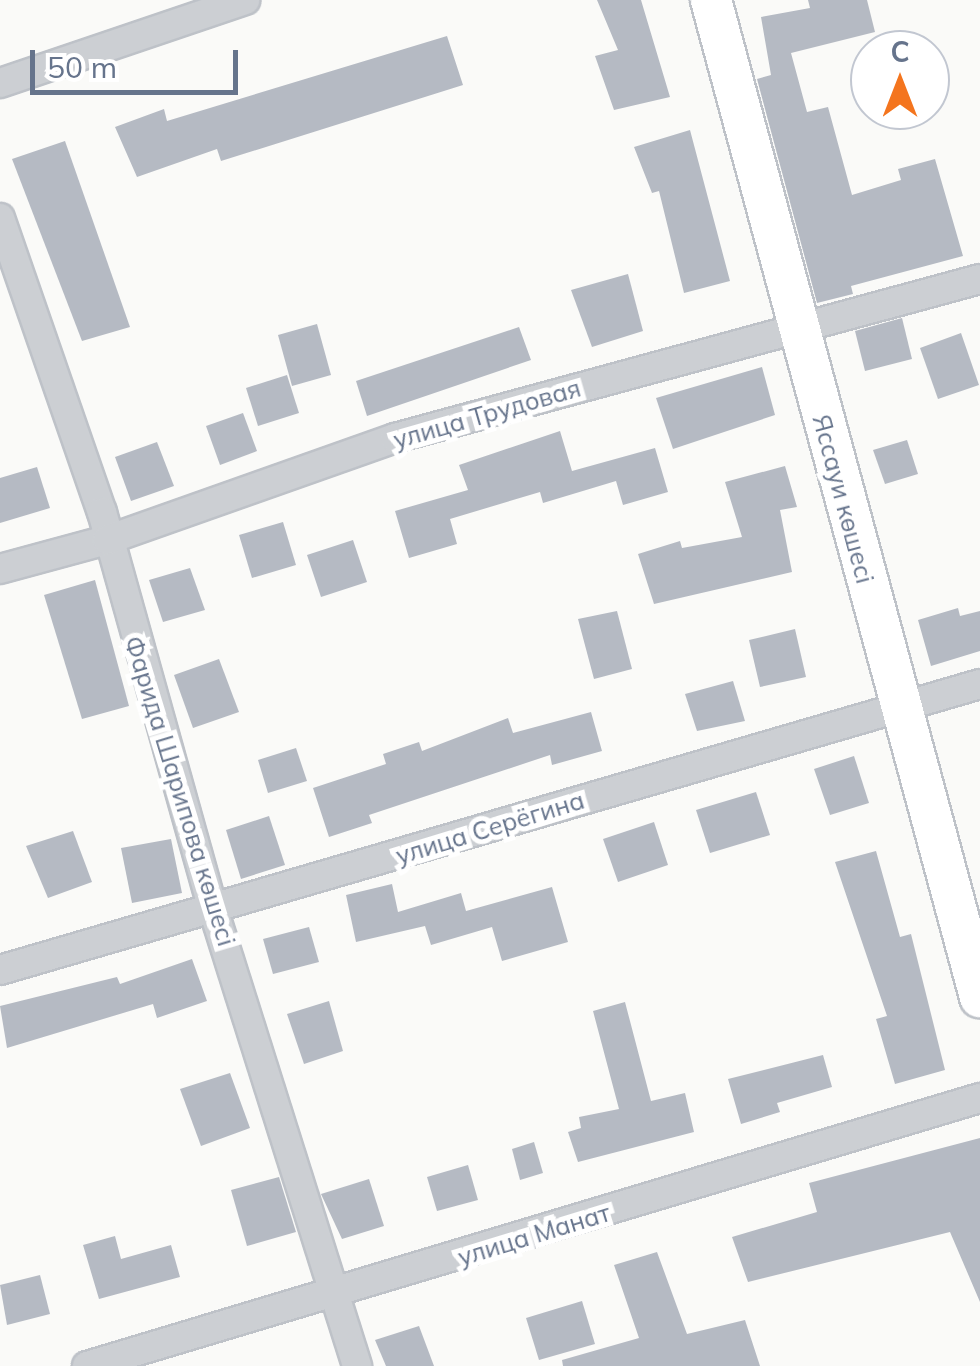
<!DOCTYPE html>
<html>
<head>
<meta charset="utf-8">
<style>
  body { margin:0 }
  #map { position:relative; width:980px; height:1366px; overflow:hidden; background:#fafaf8; font-family:Mulish,sans-serif }
  div>[style] { position:absolute }
  .building>* { inset:0; background:#b5bac3 }
  .roads { filter:drop-shadow(2px 0 #bec2c8) drop-shadow(-2px 0 #bec2c8) drop-shadow(0 2px #bec2c8) drop-shadow(0 -2px #bec2c8) }
  .street>* { height:28px; margin:-14px; padding:0 14px; transform-origin:14px; border-radius:14px; background:#cccfd3 }
  .secondary>* { height:40px; margin:-20px; padding:0 20px; transform-origin:20px; border-radius:20px; background:#fff }
  span { translate:-50% -50%; white-space:nowrap; text-align:center; line-height:1.15; -webkit-text-stroke:10px #fff; paint-order:stroke }
  .street-label { font-size:25px; color:#66748c }
  .north { position:absolute; left:850px; top:30px; width:100px; height:100px; box-sizing:border-box; background:#fff; border:2px solid #c2c7d1; border-radius:50%; rotate:0deg; font-size:28px; font-weight:700; line-height:40px; text-align:center; color:#66748c }
  .north::after { content:''; display:block; margin:auto; width:35px; height:45px; background:#f4751e; clip-path:polygon(50% 0,100% 100%,50% 72%,0 100%) }
  .scale { position:absolute; left:30px; top:50px; width:208px; height:45px; box-sizing:border-box; border:5px solid #66748c; border-top:0; padding-left:12px; font-size:30px; line-height:35px; white-space:nowrap; color:#66748c; -webkit-text-stroke:8px #fff; paint-order:stroke }
</style>
</head>
<body>
<div id="map">
  <div class="building">
    <div style="clip-path:polygon(597px 0,641px 0,670px 97px,614px 110px,595px 56px,618px 50px)"></div>
    <div style="clip-path:polygon(808px 0,867px 0,875px 32px,791px 53px,807px 112px,828px 107px,852px 195px,901px 180px,898px 169px,935px 159px,963px 256px,851px 286px,853px 294px,817px 303px,757px 79px,771px 75px,761px 17px,810px 8px)"></div>
    <div style="clip-path:polygon(447px 36px,463px 85px,221px 161px,217px 149px,137px 177px,115px 127px,164px 109px,167px 121px)"></div>
    <div style="clip-path:polygon(690px 130px,730px 281px,684px 293px,659px 191px,652px 193px,634px 147px)"></div>
    <div style="clip-path:polygon(65px 141px,130px 327px,82px 341px,12px 159px)"></div>
    <div style="clip-path:polygon(628px 274px,643px 331px,592px 347px,571px 290px)"></div>
    <div style="clip-path:polygon(902px 318px,912px 359px,865px 371px,855px 331px)"></div>
    <div style="clip-path:polygon(317px 324px,331px 375px,292px 386px,278px 335px)"></div>
    <div style="clip-path:polygon(519px 327px,531px 360px,367px 416px,356px 381px)"></div>
    <div style="clip-path:polygon(961px 333px,979px 385px,938px 399px,920px 348px)"></div>
    <div style="clip-path:polygon(762px 367px,775px 415px,673px 449px,656px 398px)"></div>
    <div style="clip-path:polygon(287px 375px,299px 413px,258px 426px,246px 388px)"></div>
    <div style="clip-path:polygon(243px 413px,257px 451px,220px 465px,206px 426px)"></div>
    <div style="clip-path:polygon(560px 431px,572px 471px,655px 448px,668px 492px,623px 505px,616px 481px,543px 503px,540px 492px,450px 519px,457px 544px,409px 558px,395px 511px,468px 490px,459px 465px)"></div>
    <div style="clip-path:polygon(907px 440px,918px 474px,885px 484px,873px 450px)"></div>
    <div style="clip-path:polygon(157px 442px,174px 486px,131px 501px,115px 457px)"></div>
    <div style="clip-path:polygon(785px 466px,797px 507px,780px 510px,792px 572px,654px 604px,638px 554px,680px 541px,682px 548px,742px 537px,725px 482px)"></div>
    <div style="clip-path:polygon(37px 467px,50px 508px,0 523px,0 478px)"></div>
    <div style="clip-path:polygon(283px 522px,296px 565px,252px 578px,239px 535px)"></div>
    <div style="clip-path:polygon(353px 540px,367px 582px,321px 597px,307px 555px)"></div>
    <div style="clip-path:polygon(190px 568px,205px 610px,163px 622px,149px 580px)"></div>
    <div style="clip-path:polygon(95px 580px,129px 706px,82px 719px,44px 595px)"></div>
    <div style="clip-path:polygon(958px 608px,960px 616px,980px 611px,980px 651px,931px 666px,918px 620px)"></div>
    <div style="clip-path:polygon(617px 611px,632px 669px,594px 679px,578px 619px)"></div>
    <div style="clip-path:polygon(795px 629px,806px 677px,760px 687px,749px 640px)"></div>
    <div style="clip-path:polygon(219px 659px,239px 712px,193px 728px,174px 675px)"></div>
    <div style="clip-path:polygon(733px 681px,745px 721px,697px 731px,685px 694px)"></div>
    <div style="clip-path:polygon(591px 712px,602px 751px,552px 765px,550px 755px,369px 815px,372px 823px,329px 837px,313px 788px,386px 764px,383px 754px,419px 742px,422px 751px,508px 718px,513px 733px)"></div>
    <div style="clip-path:polygon(296px 748px,307px 781px,268px 793px,258px 760px)"></div>
    <div style="clip-path:polygon(854px 756px,869px 803px,830px 815px,814px 769px)"></div>
    <div style="clip-path:polygon(756px 792px,770px 835px,710px 853px,696px 810px)"></div>
    <div style="clip-path:polygon(269px 816px,285px 865px,241px 879px,226px 830px)"></div>
    <div style="clip-path:polygon(654px 822px,668px 865px,618px 882px,603px 839px)"></div>
    <div style="clip-path:polygon(73px 831px,92px 882px,48px 898px,26px 846px)"></div>
    <div style="clip-path:polygon(171px 839px,182px 893px,132px 903px,121px 848px)"></div>
    <div style="clip-path:polygon(876px 851px,900px 937px,911px 934px,945px 1070px,895px 1084px,876px 1019px,887px 1016px,835px 862px)"></div>
    <div style="clip-path:polygon(392px 884px,398px 912px,461px 893px,466px 911px,552px 887px,568px 942px,502px 961px,492px 927px,431px 945px,425px 926px,356px 942px,346px 895px)"></div>
    <div style="clip-path:polygon(309px 927px,319px 962px,273px 974px,263px 939px)"></div>
    <div style="clip-path:polygon(192px 959px,207px 1001px,157px 1018px,153px 1004px,7px 1048px,0 1006px,117px 977px,120px 984px)"></div>
    <div style="clip-path:polygon(329px 1001px,343px 1051px,304px 1064px,287px 1014px)"></div>
    <div style="clip-path:polygon(625px 1002px,651px 1101px,685px 1093px,694px 1132px,578px 1162px,568px 1132px,581px 1128px,579px 1117px,619px 1109px,593px 1011px)"></div>
    <div style="clip-path:polygon(823px 1055px,832px 1087px,777px 1103px,780px 1112px,741px 1124px,728px 1079px)"></div>
    <div style="clip-path:polygon(230px 1073px,250px 1128px,201px 1146px,180px 1089px)"></div>
    <div style="clip-path:polygon(980px 1138px,980px 1302px,950px 1232px,748px 1282px,732px 1237px,817px 1212px,809px 1183px)"></div>
    <div style="clip-path:polygon(534px 1142px,543px 1173px,520px 1180px,512px 1149px)"></div>
    <div style="clip-path:polygon(468px 1165px,478px 1200px,437px 1211px,427px 1177px)"></div>
    <div style="clip-path:polygon(279px 1177px,296px 1232px,247px 1246px,231px 1190px)"></div>
    <div style="clip-path:polygon(369px 1179px,384px 1226px,342px 1239px,321px 1194px)"></div>
    <div style="clip-path:polygon(115px 1236px,121px 1259px,171px 1245px,180px 1277px,99px 1299px,83px 1245px)"></div>
    <div style="clip-path:polygon(657px 1252px,687px 1334px,745px 1320px,760px 1366px,563px 1366px,562px 1360px,639px 1338px,614px 1265px)"></div>
    <div style="clip-path:polygon(40px 1275px,50px 1314px,7px 1325px,0 1285px)"></div>
    <div style="clip-path:polygon(582px 1301px,595px 1344px,539px 1360px,526px 1318px)"></div>
    <div style="clip-path:polygon(419px 1326px,434px 1366px,386px 1366px,375px 1340px)"></div>
  </div>
  <div class="roads">
    <div class="street">
      <div style="left:0;top:83px;width:259px;rotate:-18.7deg"></div>
      <div style="left:0;top:218px;width:311px;rotate:70.9deg"></div>
      <div style="left:102px;top:512px;width:415px;rotate:74.4deg"></div>
      <div style="left:214px;top:912px;width:476px;rotate:72.5deg"></div>
      <div style="left:0;top:569px;width:111px;rotate:-15.2deg"></div>
      <div style="left:107px;top:540px;width:306px;rotate:-19.5deg"></div>
      <div style="left:395px;top:438px;width:606px;rotate:-15.21deg"></div>
      <div style="left:0;top:970px;width:1021px;rotate:-16.27deg"></div>
      <div style="left:87px;top:1366px;width:932px;rotate:-16.71deg"></div>
    </div>
    <div class="secondary">
      <div style="left:711px;top:0;width:1033px;rotate:74.9deg"></div>
    </div>
  </div>
  <div class="street-label">
    <span style="left:487px;top:414px;rotate:-16deg">улица Трудовая</span>
    <span style="left:843px;top:499px;rotate:75deg">Яссауи көшесі</span>
    <span style="left:180px;top:791px;rotate:73deg">Фарида Шарипова көшесі</span>
    <span style="left:490px;top:828px;rotate:-17deg">улица Серёгина</span>
    <span style="left:534px;top:1235px;rotate:-17deg">улица Манат</span>
  </div>
  <div class="north">С</div>
  <div class="scale">50 m</div>
</div>
</body>
</html>
